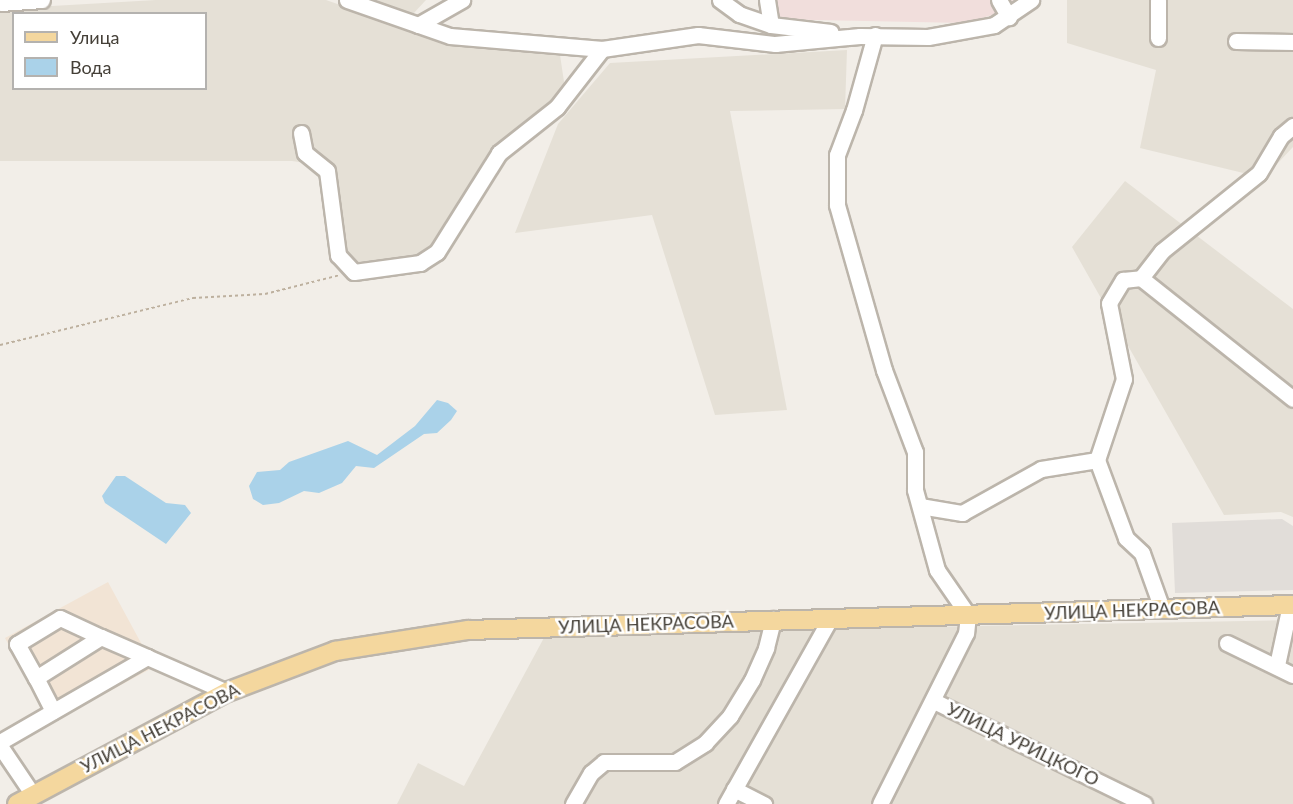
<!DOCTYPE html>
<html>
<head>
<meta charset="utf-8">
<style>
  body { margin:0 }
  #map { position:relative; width:1293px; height:804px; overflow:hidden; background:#f2eee8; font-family:Lato,sans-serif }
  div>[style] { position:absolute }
  .residential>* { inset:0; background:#e5e0d6 }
  .commercial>* { inset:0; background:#f2e4d5 }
  .industrial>* { inset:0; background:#e1ddd9 }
  .medical>* { inset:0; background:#f1dedc }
  .water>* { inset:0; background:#aad2e9 }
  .path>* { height:2px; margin-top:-1px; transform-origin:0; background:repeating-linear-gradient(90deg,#bdb09e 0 3px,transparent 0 6px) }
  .roads { filter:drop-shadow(2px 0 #bcb5ab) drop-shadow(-2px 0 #bcb5ab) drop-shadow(0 2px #bcb5ab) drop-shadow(0 -2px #bcb5ab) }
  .minor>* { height:15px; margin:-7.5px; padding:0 7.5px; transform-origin:7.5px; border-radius:7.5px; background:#fff }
  .major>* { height:18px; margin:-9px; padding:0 9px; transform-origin:9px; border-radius:9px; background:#f4d79e }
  span { translate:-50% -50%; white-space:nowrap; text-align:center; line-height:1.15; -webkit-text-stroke:5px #fff; paint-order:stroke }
  .street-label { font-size:18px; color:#443f37 }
  .legend { position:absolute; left:12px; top:12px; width:195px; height:78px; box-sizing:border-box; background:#fff; border:2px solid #b4b2af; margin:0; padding:8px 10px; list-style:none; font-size:18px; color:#443f37 }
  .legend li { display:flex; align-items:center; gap:12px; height:30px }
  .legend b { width:30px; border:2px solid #b4b2af }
</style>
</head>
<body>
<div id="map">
  <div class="residential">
    <div style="clip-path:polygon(evenodd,156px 0,326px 0,446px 42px,560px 55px,566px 95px,505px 137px,435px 241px,416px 256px,359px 267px,345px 250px,333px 167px,292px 161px,0 161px,0 9px,156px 0,14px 14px,206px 14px,206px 88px,14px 88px,14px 14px)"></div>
    <div style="clip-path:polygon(372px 0,426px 0,413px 14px)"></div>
    <div style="clip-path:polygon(1067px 0,1293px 0,1293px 147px,1264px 178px,1140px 148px,1156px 70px,1067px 43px)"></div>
    <div style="clip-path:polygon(847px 50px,845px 109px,730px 111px,787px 410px,715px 415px,652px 215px,515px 233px,558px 124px,610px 63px)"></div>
    <div style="clip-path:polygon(1125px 181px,1293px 309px,1293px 517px,1281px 512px,1224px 515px,1072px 247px)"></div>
    <div style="clip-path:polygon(1293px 620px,1293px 804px,397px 804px,418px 763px,464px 786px,546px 634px)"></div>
  </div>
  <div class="commercial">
    <div style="clip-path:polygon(108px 582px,154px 667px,51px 723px,5px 638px)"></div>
  </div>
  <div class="industrial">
    <div style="clip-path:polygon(1282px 519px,1293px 526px,1293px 590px,1175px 593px,1172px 523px)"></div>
  </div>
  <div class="medical">
    <div style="clip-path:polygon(760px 0,1014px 0,992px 15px,965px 23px,765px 19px)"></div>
  </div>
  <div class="water">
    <div style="clip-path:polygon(437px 400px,448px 403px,457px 411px,451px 420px,437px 433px,424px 434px,374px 468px,356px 466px,342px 483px,319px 493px,304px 491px,279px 503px,263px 505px,253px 499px,249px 486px,257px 472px,280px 470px,289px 462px,348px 441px,377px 455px,415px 426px)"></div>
    <div style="clip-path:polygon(116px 476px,125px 476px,166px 503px,185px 505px,191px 513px,166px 544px,105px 503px,102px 496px)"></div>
  </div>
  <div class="path">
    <div style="left:0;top:345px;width:199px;rotate:-13.7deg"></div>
    <div style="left:193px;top:298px;width:72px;rotate:-3.2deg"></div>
    <div style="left:265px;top:294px;width:77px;rotate:-14.2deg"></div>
  </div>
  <div class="roads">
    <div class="minor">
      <div style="left:347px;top:0;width:109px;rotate:19.3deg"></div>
      <div style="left:450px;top:36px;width:153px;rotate:4.9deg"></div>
      <div style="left:602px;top:49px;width:97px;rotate:-8.3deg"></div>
      <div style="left:698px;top:35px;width:78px;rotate:6.7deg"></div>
      <div style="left:775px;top:44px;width:85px;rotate:-5.4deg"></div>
      <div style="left:860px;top:36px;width:68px;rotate:0.8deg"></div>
      <div style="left:928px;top:37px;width:67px;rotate:-10.3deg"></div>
      <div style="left:994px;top:25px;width:45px;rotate:-34deg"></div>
      <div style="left:720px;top:0;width:24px;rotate:36deg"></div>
      <div style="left:739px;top:14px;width:34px;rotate:19deg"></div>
      <div style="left:771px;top:25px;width:60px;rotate:6.7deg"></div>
      <div style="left:767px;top:0;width:25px;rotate:81deg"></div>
      <div style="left:999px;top:0;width:20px;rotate:60deg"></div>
      <div style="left:0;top:3px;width:42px;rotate:-4.1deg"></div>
      <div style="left:418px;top:25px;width:51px;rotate:-29.6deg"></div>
      <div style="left:875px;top:35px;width:78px;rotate:105.6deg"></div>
      <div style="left:854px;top:110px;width:48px;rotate:110.7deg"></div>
      <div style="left:837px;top:155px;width:50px;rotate:90deg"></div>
      <div style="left:837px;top:205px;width:172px;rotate:74.1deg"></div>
      <div style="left:884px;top:370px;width:88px;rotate:69.3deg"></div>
      <div style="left:915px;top:452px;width:38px;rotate:90deg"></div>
      <div style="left:915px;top:490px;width:83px;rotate:74.6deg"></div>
      <div style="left:937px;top:570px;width:55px;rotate:55.4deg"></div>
      <div style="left:968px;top:615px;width:18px;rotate:96deg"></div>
      <div style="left:966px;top:633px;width:191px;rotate:116.7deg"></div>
      <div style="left:1158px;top:38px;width:38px;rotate:-90deg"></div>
      <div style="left:1236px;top:41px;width:57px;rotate:1deg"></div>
      <div style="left:301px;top:133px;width:20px;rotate:79deg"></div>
      <div style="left:305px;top:153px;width:28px;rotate:39deg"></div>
      <div style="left:327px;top:171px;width:85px;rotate:82.5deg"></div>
      <div style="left:338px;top:255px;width:23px;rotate:47deg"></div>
      <div style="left:354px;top:272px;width:67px;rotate:-7.8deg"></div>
      <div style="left:420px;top:263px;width:20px;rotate:-33deg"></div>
      <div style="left:437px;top:252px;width:117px;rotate:-57.9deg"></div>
      <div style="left:499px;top:153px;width:74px;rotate:-38.4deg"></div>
      <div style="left:557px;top:107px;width:73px;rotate:-52.2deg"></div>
      <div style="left:1141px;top:278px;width:194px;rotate:38.5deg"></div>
      <div style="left:920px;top:506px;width:43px;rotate:9.5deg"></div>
      <div style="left:962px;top:513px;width:90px;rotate:-29.1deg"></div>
      <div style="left:1041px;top:469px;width:57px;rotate:-9.1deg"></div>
      <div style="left:1162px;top:609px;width:59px;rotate:-109.7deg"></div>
      <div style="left:1142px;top:553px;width:22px;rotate:-137deg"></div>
      <div style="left:1126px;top:538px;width:83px;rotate:-110.4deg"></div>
      <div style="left:1097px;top:460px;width:85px;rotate:-71.6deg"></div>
      <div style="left:1124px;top:379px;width:77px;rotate:-101.2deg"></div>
      <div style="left:1109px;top:303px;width:27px;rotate:-59deg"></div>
      <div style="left:1123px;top:280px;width:18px;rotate:-6deg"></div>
      <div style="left:1141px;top:278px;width:34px;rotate:-52deg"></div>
      <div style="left:1162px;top:251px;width:124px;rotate:-38.8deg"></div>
      <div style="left:1259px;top:173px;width:43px;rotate:-59.3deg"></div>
      <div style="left:1281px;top:136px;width:16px;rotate:-40deg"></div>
      <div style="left:1227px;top:643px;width:73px;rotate:25.9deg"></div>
      <div style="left:1277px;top:665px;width:61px;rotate:-77.8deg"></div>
      <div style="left:36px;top:678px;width:39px;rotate:-119deg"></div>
      <div style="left:17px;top:644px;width:50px;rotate:-31.2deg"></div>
      <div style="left:60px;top:618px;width:45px;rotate:24.9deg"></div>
      <div style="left:934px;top:701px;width:234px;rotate:26.1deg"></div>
      <div style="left:53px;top:711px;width:37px;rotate:-117deg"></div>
      <div style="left:36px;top:678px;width:77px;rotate:-32.2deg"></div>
      <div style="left:101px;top:637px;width:50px;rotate:23.5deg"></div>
      <div style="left:0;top:742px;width:170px;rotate:-30deg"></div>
      <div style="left:147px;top:657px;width:87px;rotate:23.6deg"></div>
      <div style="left:0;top:746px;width:59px;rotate:56deg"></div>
      <div style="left:734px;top:789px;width:34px;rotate:27deg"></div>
      <div style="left:573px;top:804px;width:36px;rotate:-60deg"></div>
      <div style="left:591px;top:773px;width:17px;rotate:-40deg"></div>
      <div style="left:604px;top:762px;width:71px"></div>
      <div style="left:675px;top:762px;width:36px;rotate:-32deg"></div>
      <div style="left:705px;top:743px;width:37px;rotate:-47deg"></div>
      <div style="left:730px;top:716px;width:42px;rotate:-58.6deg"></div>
      <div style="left:752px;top:680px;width:35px;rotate:-66deg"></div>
      <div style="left:766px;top:648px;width:30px;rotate:-76deg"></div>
      <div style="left:726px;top:804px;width:212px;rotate:-60.7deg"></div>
    </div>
    <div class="major">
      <div style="left:17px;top:804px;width:238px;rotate:-28.1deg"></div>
      <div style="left:227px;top:692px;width:116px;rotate:-20.8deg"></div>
      <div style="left:335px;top:651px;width:135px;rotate:-9deg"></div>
      <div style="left:468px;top:630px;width:825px;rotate:-1.74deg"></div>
    </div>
  </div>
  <div class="street-label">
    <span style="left:1132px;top:610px;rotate:-2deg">УЛИЦА НЕКРАСОВА</span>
    <span style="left:646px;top:624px;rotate:-2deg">УЛИЦА НЕКРАСОВА</span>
    <span style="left:160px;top:728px;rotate:-27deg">УЛИЦА НЕКРАСОВА</span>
    <span style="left:1023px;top:744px;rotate:26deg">УЛИЦА УРИЦКОГО</span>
  </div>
  <ul class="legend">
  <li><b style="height:8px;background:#f4d79e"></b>Улица</li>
  <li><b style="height:16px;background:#aad2e9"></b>Вода</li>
  </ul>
</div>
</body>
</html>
